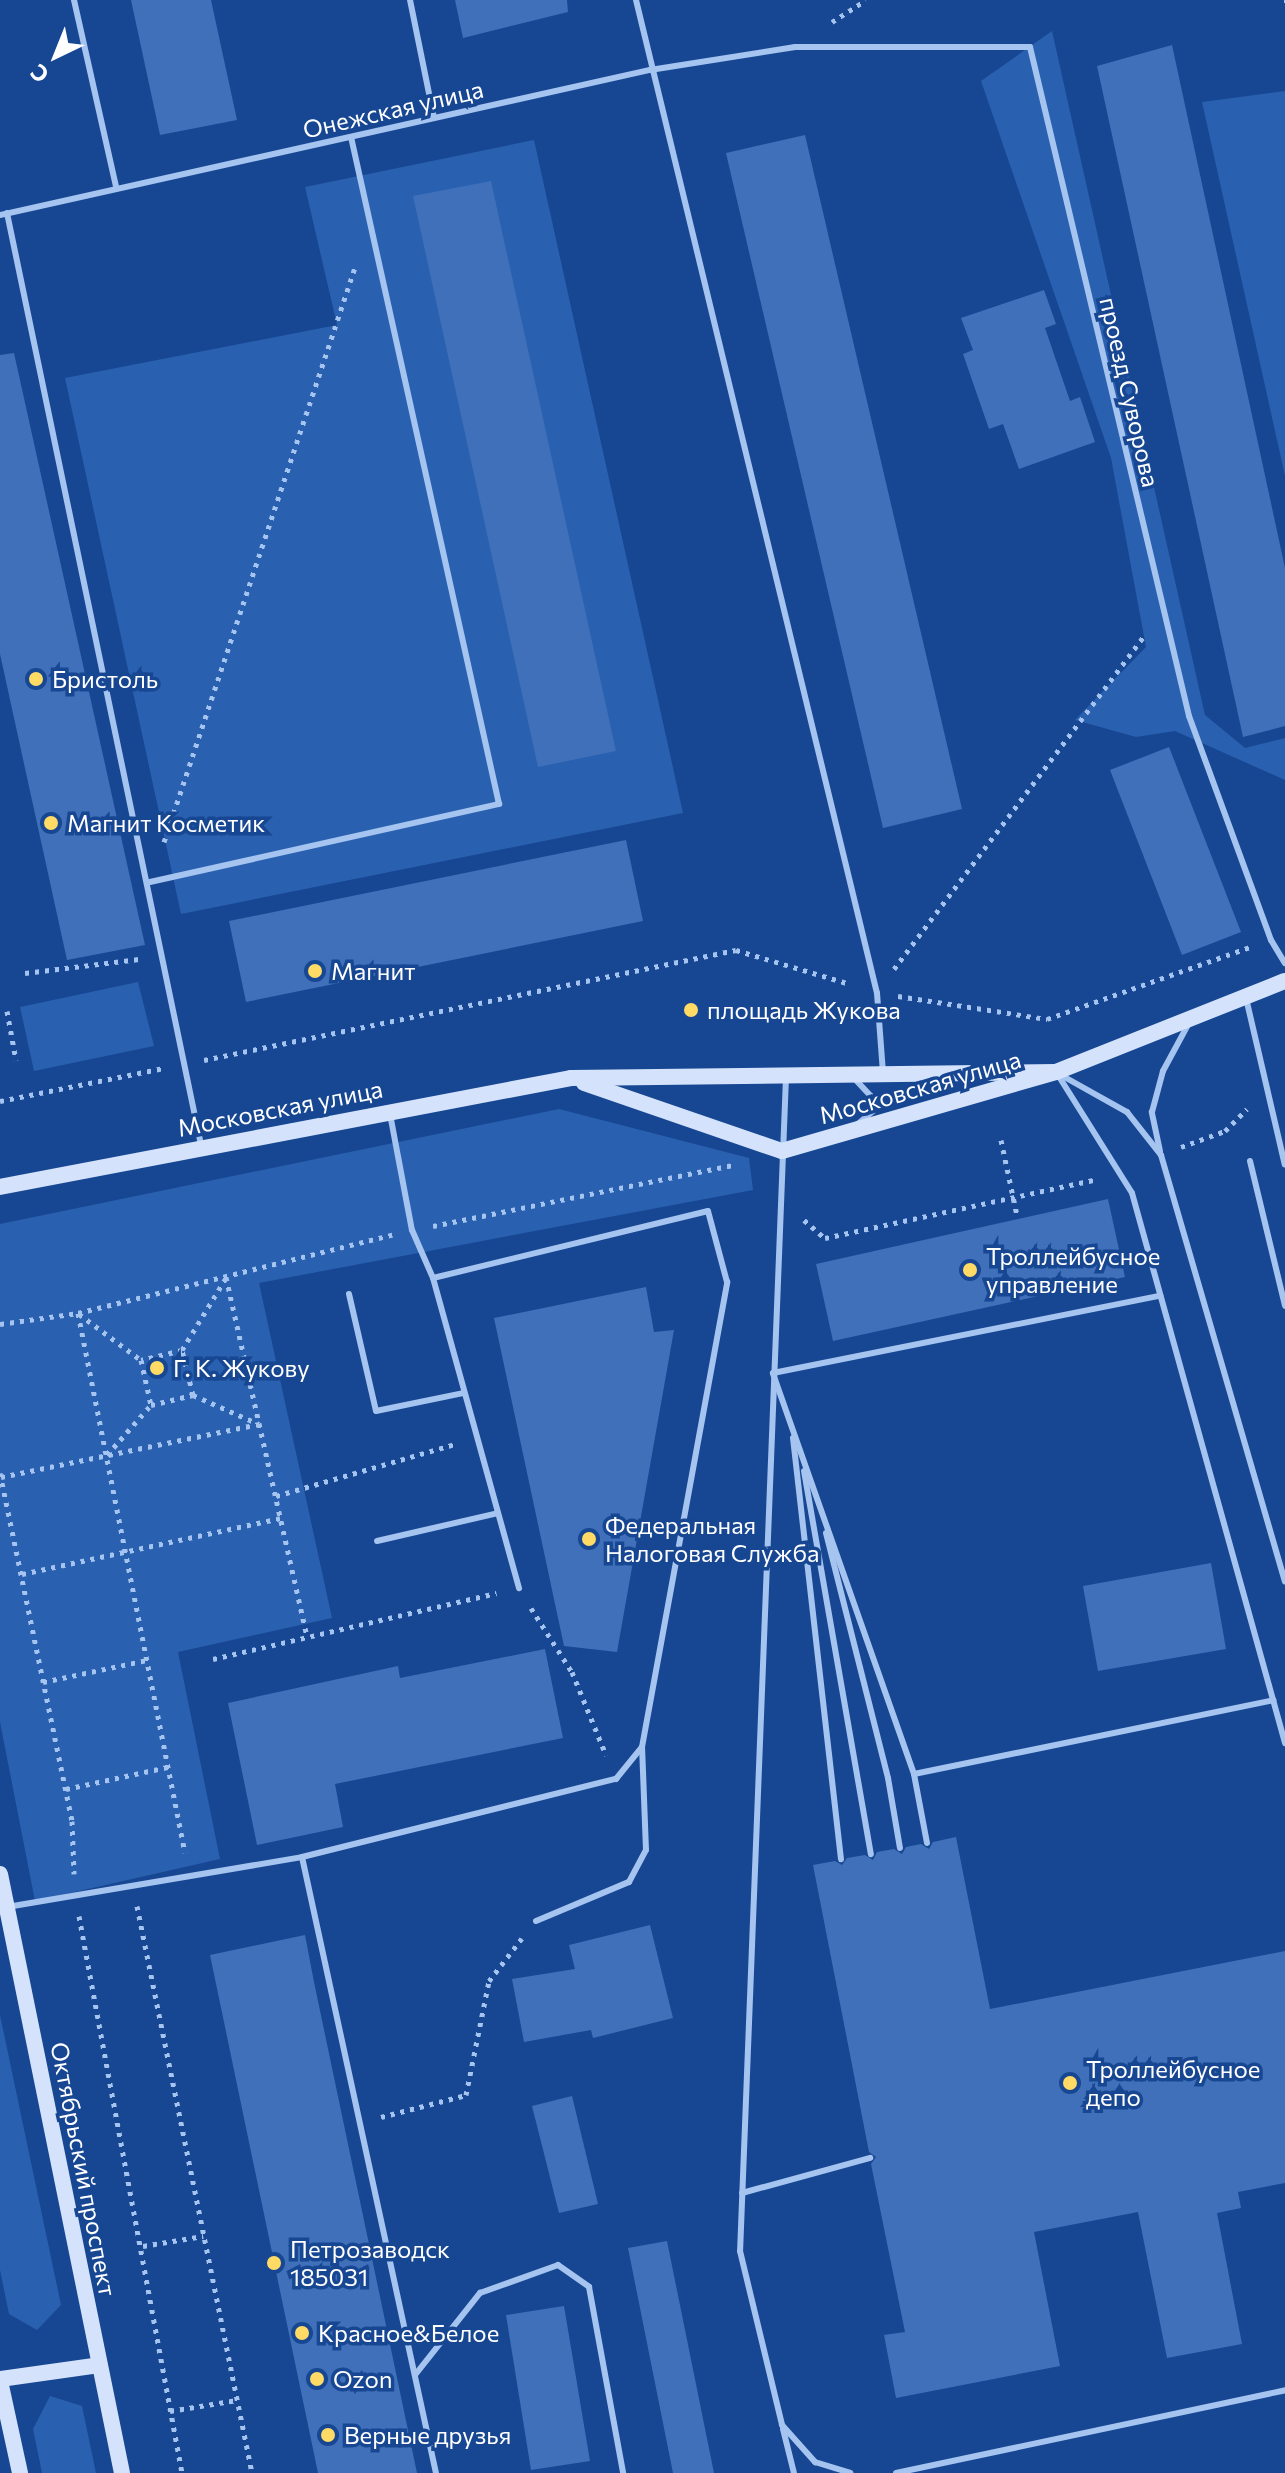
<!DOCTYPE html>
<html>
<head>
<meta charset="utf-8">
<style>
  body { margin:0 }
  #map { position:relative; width:1285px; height:2473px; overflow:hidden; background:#174792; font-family:Commissioner,sans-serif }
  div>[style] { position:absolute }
  .green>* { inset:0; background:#2960b0 }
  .building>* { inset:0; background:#3f70b9 }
  .path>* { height:5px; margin-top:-2.5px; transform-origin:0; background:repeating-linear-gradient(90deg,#a5c4f0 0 4px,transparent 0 10px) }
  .lane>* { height:6px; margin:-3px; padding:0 3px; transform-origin:3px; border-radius:3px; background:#a5c4f0 }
  .secondary>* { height:16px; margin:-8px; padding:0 8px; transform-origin:8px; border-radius:8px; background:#d4e3fb }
  .dots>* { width:22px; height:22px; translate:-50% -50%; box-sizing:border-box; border:4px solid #174792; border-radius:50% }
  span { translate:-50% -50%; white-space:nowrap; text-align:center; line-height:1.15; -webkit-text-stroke:7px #174792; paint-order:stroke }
  .street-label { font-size:24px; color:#fff }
  .poi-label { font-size:24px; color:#fff }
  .left { translate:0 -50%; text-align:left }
  .north { position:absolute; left:16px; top:16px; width:80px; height:80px; -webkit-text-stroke:6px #174792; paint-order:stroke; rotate:223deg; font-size:22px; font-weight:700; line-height:32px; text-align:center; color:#fff }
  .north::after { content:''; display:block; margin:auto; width:28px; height:36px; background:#fff; clip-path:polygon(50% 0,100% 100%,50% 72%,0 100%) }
</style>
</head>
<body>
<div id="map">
  <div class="green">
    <div style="clip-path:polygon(1052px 31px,1205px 715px,1245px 748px,1285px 738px,1285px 780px,1175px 731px,1136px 737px,1075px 720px,1146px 647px,1111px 458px,981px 81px)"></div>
    <div style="clip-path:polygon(1285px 91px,1285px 476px,1202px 102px)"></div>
    <div style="clip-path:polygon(534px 140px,683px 813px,181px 914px,65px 378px,337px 325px,305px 187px)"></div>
    <div style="clip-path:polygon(138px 982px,154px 1046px,34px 1071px,20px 1007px)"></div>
    <div style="clip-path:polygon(559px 1109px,749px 1158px,753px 1190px,259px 1283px,332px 1618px,178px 1652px,220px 1859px,35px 1901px,0 1722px,0 1224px)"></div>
    <div style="clip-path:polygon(0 2015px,61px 2305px,37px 2330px,9px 2314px,0 2270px)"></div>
    <div style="clip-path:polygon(50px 2396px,82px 2406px,96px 2473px,42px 2473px,33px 2429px)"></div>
  </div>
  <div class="building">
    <div style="clip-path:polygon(131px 0,211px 0,237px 120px,160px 135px)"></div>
    <div style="clip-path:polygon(455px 0,567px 0,568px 12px,463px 38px)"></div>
    <div style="clip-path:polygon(1172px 45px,1285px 568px,1285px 726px,1243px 737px,1097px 66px)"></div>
    <div style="clip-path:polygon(805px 135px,962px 809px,883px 828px,726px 153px)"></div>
    <div style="clip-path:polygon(491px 181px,616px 751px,538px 767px,413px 196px)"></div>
    <div style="clip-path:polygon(1044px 290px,1056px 324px,1045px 328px,1070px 401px,1080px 397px,1095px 442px,1019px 469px,1003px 424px,989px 429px,963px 354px,973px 350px,961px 318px)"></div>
    <div style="clip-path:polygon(14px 353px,145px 945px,67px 960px,0 654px,0 355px)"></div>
    <div style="clip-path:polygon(1169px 747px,1241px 932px,1182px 955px,1110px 770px)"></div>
    <div style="clip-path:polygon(626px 840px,643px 921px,246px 1002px,229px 921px)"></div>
    <div style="clip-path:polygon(1108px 1199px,1125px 1277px,833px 1341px,816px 1264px)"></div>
    <div style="clip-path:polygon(646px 1287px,654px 1332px,674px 1330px,617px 1652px,564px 1646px,494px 1318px)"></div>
    <div style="clip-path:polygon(1211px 1563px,1226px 1649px,1098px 1671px,1083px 1586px)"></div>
    <div style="clip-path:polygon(545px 1649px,563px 1738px,335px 1784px,343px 1827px,257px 1845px,228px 1703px,398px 1666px,400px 1678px)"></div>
    <div style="clip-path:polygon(956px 1837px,990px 2009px,1285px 1951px,1285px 2183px,1238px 2192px,1241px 2208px,1217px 2213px,1242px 2344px,1167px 2358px,1138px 2212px,1034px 2232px,1060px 2366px,896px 2398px,884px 2335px,905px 2332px,871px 2164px,876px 2157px,869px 2152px,813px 1865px,835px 1861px,842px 1865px,847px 1858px,865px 1855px,873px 1860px,877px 1852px,894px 1849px,902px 1854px,906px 1847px,921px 1844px,929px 1849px,933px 1842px)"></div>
    <div style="clip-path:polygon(650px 1925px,673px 2018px,593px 2038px,591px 2030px,524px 2042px,512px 1979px,575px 1969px,569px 1945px)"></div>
    <div style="clip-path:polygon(305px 1935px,314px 1982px,417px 2473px,318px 2473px,210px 1955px)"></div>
    <div style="clip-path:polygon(572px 2096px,598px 2204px,559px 2213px,532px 2106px)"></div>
    <div style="clip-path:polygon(667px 2241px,714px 2473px,673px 2473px,628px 2248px)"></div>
    <div style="clip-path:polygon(564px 2306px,590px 2461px,531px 2470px,506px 2315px)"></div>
  </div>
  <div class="path">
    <div style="left:1284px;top:0;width:1px"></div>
    <div style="left:832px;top:22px;width:40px;rotate:-32.9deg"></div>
    <div style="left:164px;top:842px;width:606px;rotate:-71.62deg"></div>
    <div style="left:894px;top:969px;width:418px;rotate:-53.1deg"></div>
    <div style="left:25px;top:973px;width:115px;rotate:-7deg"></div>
    <div style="left:898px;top:996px;width:151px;rotate:8.8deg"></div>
    <div style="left:1047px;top:1019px;width:215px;rotate:-19.5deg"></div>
    <div style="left:7px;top:1011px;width:50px;rotate:79.6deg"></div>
    <div style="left:204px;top:1060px;width:543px;rotate:-11.68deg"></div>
    <div style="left:736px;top:950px;width:119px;rotate:16.6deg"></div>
    <div style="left:0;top:1101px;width:166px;rotate:-11.4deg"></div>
    <div style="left:1001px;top:1140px;width:77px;rotate:78deg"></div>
    <div style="left:1181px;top:1147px;width:47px;rotate:-20deg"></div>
    <div style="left:1225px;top:1131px;width:31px;rotate:-45deg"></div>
    <div style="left:804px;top:1220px;width:28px;rotate:41deg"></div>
    <div style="left:825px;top:1238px;width:278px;rotate:-12.2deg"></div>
    <div style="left:433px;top:1226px;width:306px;rotate:-11.5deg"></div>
    <div style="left:226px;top:1277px;width:369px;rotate:77.3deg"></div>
    <div style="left:78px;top:1313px;width:550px;rotate:78.79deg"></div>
    <div style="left:79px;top:1314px;width:77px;rotate:36.6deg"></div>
    <div style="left:0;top:1324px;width:79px;rotate:-8deg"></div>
    <div style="left:78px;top:1313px;width:324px;rotate:-14deg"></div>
    <div style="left:182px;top:1350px;width:42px;rotate:166.3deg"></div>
    <div style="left:141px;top:1360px;width:46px;rotate:77.5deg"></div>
    <div style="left:151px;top:1405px;width:43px;rotate:-13.4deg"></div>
    <div style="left:193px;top:1395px;width:46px;rotate:-103.7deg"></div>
    <div style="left:182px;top:1350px;width:84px;rotate:-58.6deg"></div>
    <div style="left:193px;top:1395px;width:72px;rotate:23.7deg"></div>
    <div style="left:107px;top:1455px;width:67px;rotate:-48.7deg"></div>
    <div style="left:0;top:1473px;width:355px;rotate:78.3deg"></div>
    <div style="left:72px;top:1821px;width:53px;rotate:87.8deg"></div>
    <div style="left:1px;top:1477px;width:264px;rotate:-11.6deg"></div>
    <div style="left:276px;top:1496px;width:186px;rotate:-16.2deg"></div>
    <div style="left:22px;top:1574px;width:264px;rotate:-12.2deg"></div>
    <div style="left:531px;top:1608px;width:76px;rotate:57.4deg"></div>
    <div style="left:572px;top:1672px;width:90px;rotate:67.7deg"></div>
    <div style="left:213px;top:1659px;width:291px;rotate:-13.1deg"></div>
    <div style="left:43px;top:1682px;width:106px;rotate:-11.9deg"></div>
    <div style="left:66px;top:1789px;width:104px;rotate:-12.2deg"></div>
    <div style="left:137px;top:1906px;width:579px;rotate:78.53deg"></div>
    <div style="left:79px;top:1916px;width:566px;rotate:79.52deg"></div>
    <div style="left:381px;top:2117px;width:88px;rotate:-14.5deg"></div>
    <div style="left:466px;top:2095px;width:116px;rotate:-78.6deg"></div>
    <div style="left:489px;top:1981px;width:54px;rotate:-52.5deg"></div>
    <div style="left:143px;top:2246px;width:61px;rotate:-9.5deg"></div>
    <div style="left:170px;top:2411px;width:68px;rotate:-9.3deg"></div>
  </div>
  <div class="lane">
    <div style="left:74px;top:0;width:192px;rotate:77.3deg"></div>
    <div style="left:410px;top:0;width:120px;rotate:78.5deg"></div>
    <div style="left:636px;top:0;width:1022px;rotate:76.36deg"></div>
    <div style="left:877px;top:993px;width:80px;rotate:85.7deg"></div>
    <div style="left:7px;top:213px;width:952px;rotate:78.24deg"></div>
    <div style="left:0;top:215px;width:666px;rotate:-12.58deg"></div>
    <div style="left:650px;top:70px;width:147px;rotate:-9deg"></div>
    <div style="left:795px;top:47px;width:235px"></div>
    <div style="left:1030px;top:47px;width:688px;rotate:76.63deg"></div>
    <div style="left:1189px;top:716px;width:239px;rotate:69.9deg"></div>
    <div style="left:1271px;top:940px;width:27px;rotate:59deg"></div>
    <div style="left:150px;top:882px;width:358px;rotate:-12.6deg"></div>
    <div style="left:499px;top:804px;width:683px;rotate:-102.51deg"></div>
    <div style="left:1246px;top:998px;width:171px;rotate:76.9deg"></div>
    <div style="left:1059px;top:1074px;width:78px;rotate:29.2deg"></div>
    <div style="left:1127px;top:1112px;width:55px;rotate:51.7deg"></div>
    <div style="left:1161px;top:1155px;width:444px;rotate:73.8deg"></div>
    <div style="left:1058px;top:1075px;width:139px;rotate:57.9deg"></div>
    <div style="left:1132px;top:1193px;width:571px;rotate:74.45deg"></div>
    <div style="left:786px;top:1077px;width:1175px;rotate:92.24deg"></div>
    <div style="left:740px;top:2251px;width:179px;rotate:76.4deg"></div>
    <div style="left:782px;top:2425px;width:50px;rotate:48.3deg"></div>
    <div style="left:815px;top:2462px;width:37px;rotate:17deg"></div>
    <div style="left:853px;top:1077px;width:26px;rotate:47deg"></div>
    <div style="left:871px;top:1096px;width:15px;rotate:82deg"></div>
    <div style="left:873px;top:1111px;width:20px;rotate:139deg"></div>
    <div style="left:390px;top:1114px;width:118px;rotate:79.3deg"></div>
    <div style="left:412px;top:1230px;width:52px;rotate:66.4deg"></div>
    <div style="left:433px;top:1278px;width:322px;rotate:74.5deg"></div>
    <div style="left:1160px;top:1151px;width:40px;rotate:-102deg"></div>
    <div style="left:1152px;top:1112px;width:42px;rotate:-75deg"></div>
    <div style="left:1163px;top:1071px;width:55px;rotate:-61.6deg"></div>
    <div style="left:1250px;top:1161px;width:149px;rotate:76.4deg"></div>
    <div style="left:349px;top:1294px;width:120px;rotate:77deg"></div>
    <div style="left:376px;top:1411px;width:90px;rotate:-11.6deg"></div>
    <div style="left:793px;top:1438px;width:424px;rotate:83.5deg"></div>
    <div style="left:804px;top:1471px;width:389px;rotate:80.1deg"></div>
    <div style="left:826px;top:1533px;width:253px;rotate:75.8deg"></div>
    <div style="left:888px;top:1778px;width:71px;rotate:80.3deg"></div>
    <div style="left:377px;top:1541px;width:124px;rotate:-13deg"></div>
    <div style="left:914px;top:1774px;width:367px;rotate:-11.6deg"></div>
    <div style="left:927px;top:1843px;width:70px;rotate:-100.7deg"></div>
    <div style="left:914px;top:1774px;width:425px;rotate:-109.4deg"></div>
    <div style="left:773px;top:1373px;width:395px;rotate:-11.3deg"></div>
    <div style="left:302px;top:1857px;width:630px;rotate:77.73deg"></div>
    <div style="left:7px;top:1907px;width:299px;rotate:-9.6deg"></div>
    <div style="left:302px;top:1857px;width:324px;rotate:-14deg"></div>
    <div style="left:616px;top:1779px;width:41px;rotate:-50.9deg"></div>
    <div style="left:642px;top:1747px;width:473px;rotate:-79.6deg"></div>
    <div style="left:727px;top:1282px;width:73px;rotate:-105deg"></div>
    <div style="left:708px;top:1211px;width:283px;rotate:166.3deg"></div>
    <div style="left:536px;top:1921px;width:101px;rotate:-22.8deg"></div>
    <div style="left:629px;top:1882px;width:36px;rotate:-62deg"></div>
    <div style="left:646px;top:1850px;width:103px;rotate:-92.2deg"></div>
    <div style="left:742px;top:2193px;width:133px;rotate:-15.3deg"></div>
    <div style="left:415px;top:2375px;width:105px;rotate:-51.6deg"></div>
    <div style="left:480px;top:2293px;width:83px;rotate:-19.7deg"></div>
    <div style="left:558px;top:2265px;width:38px;rotate:35deg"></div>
    <div style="left:589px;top:2287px;width:189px;rotate:79.6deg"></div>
    <div style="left:783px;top:2429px;width:45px;rotate:76deg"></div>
    <div style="left:896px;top:2473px;width:398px;rotate:-12deg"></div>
  </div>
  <div class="secondary">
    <div style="left:584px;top:1083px;width:209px;rotate:19deg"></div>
    <div style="left:782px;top:1151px;width:285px;rotate:-16.1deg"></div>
    <div style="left:1056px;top:1072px;width:246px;rotate:-21.7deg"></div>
    <div style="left:0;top:1187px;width:581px;rotate:-10.81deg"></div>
    <div style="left:571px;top:1078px;width:485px;rotate:-0.7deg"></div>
    <div style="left:0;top:1874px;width:611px;rotate:78.49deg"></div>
    <div style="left:0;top:2379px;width:100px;rotate:-8deg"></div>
    <div style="left:0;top:2381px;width:94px;rotate:77.7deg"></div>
  </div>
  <div class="dots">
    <div style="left:36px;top:679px;background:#ffda65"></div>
    <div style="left:51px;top:823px;background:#ffda65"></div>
    <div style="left:315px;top:971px;background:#ffda65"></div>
    <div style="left:691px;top:1010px;background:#ffda65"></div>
    <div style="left:970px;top:1270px;background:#ffda65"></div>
    <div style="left:157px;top:1368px;background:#ffda65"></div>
    <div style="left:589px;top:1539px;background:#ffda65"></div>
    <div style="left:1070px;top:2083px;background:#ffda65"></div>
    <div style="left:274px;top:2263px;background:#ffda65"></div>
    <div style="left:302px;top:2333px;background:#ffda65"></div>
    <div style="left:317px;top:2379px;background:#ffda65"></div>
    <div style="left:328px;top:2435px;background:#ffda65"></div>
  </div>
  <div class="street-label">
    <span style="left:393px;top:109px;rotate:-13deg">Онежская улица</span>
    <span style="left:1130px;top:392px;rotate:77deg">проезд Суворова</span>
    <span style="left:920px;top:1087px;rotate:-16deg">Московская улица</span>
    <span style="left:280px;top:1108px;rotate:-11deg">Московская улица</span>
    <span style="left:84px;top:2169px;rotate:79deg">Октябрьский проспект</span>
  </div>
  <div class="poi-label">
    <span class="left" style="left:52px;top:679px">Бристоль</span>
    <span class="left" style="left:67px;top:823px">Магнит Косметик</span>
    <span class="left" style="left:331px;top:971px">Магнит</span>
    <span class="left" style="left:707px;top:1010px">площадь Жукова</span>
    <span class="left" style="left:986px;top:1270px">Троллейбусное<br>управление</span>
    <span class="left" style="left:173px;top:1368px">Г. К. Жукову</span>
    <span class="left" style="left:605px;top:1539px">Федеральная<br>Налоговая Служба</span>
    <span class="left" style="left:1086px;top:2083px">Троллейбусное<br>депо</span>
    <span class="left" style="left:290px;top:2263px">Петрозаводск<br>185031</span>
    <span class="left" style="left:318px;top:2333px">Красное&amp;Белое</span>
    <span class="left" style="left:333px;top:2379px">Ozon</span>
    <span class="left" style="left:344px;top:2435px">Верные друзья</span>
  </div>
  <div class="north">С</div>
</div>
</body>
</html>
